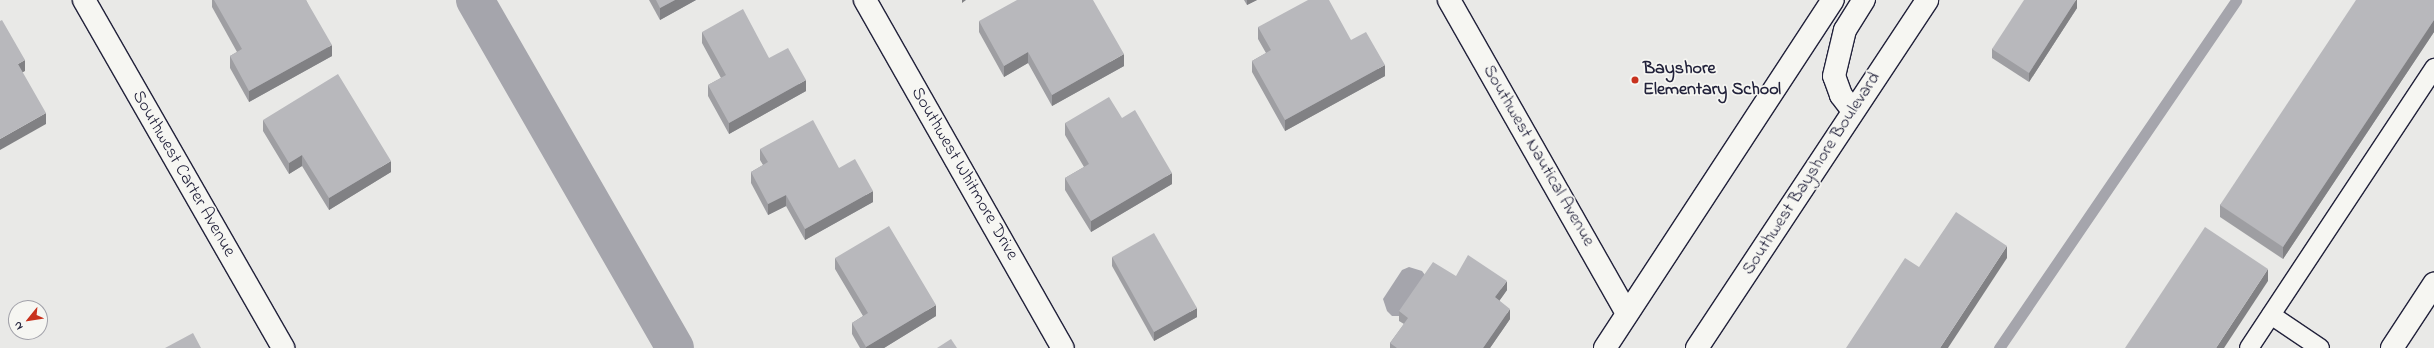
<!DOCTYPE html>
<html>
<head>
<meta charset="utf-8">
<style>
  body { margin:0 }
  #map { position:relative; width:2434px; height:348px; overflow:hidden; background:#e9e9e7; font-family:"Indie Flower",sans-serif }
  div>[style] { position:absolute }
  .water>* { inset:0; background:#a5a5ac }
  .stream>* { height:11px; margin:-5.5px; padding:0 5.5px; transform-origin:5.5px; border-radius:5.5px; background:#a5a5ac }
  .canal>* { height:38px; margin:-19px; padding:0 19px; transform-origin:19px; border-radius:19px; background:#a5a5ac }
  .roads { filter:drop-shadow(1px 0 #22223b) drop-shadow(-1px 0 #22223b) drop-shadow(0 1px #22223b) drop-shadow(0 -1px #22223b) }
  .service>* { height:18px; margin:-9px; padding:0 9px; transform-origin:9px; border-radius:9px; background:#f6f6f2 }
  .minor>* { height:22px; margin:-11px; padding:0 11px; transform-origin:11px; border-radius:11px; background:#f6f6f2 }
  .secondary>* { height:22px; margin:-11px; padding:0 11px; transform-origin:11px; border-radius:11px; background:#f6f6f2 }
  .wall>* { inset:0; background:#9e9ea2 }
  .shaded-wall>* { inset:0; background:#818184 }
  .building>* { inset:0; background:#b8b8bc }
  .dots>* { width:11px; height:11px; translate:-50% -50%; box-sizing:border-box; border:2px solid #f6f6f2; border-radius:50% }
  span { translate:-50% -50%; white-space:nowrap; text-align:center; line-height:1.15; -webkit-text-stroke:3.5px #f6f6f2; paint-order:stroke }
  .poi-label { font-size:18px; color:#22223b; font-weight:700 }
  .left { translate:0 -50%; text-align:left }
  .street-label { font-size:18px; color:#22223b }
  .north { position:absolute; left:8px; top:300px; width:40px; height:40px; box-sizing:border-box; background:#f6f6f2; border:1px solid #a1a1a9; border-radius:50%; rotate:240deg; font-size:11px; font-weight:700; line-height:16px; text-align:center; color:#22223b }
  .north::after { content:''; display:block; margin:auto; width:14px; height:18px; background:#c8321e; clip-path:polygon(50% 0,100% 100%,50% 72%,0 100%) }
</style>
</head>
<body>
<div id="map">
  <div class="water">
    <div style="clip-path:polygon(1409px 267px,1422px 271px,1425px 275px,1402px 316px,1392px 316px,1387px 311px,1383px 299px,1402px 270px)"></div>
  </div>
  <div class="stream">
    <div style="left:1999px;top:348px;width:421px;rotate:-55.7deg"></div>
  </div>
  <div class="canal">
    <div style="left:475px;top:0;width:401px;rotate:60.1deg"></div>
  </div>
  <div class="roads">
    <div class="service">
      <div style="left:2271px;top:315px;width:59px;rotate:34deg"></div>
      <div style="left:2249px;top:348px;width:336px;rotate:-56.5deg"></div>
    </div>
    <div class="minor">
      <div style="left:84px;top:0;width:401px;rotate:60.2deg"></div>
      <div style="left:865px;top:0;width:400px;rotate:60.4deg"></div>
      <div style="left:1449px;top:0;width:360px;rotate:60.4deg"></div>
      <div style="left:2392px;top:348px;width:77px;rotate:-56.7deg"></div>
    </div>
    <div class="secondary">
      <div style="left:1853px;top:111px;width:20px;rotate:-127deg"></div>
      <div style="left:1841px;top:95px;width:20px;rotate:-110deg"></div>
      <div style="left:1834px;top:76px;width:47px;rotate:-76.6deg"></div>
      <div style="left:1845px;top:30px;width:36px;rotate:-58deg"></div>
      <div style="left:1605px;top:348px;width:416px;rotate:-56.8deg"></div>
      <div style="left:1697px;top:348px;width:417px;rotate:-56.5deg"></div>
    </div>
  </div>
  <div class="wall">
    <div style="clip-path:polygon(212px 0,306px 0,332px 56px,249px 102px,230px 68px,230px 56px,237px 52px,212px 7px)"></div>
    <div style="clip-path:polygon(649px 0,696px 0,660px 20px)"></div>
    <div style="clip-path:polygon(1244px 0,1257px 0,1247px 5px)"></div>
    <div style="clip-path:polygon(2077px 0,2077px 8px,2029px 82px,1992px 58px,1992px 49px)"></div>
    <div style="clip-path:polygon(2434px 0,2434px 32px,2283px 259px,2220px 217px,2220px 205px)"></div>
    <div style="clip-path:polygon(979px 21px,1124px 66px,1052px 106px,1028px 63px,1004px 77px,979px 32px)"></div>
    <div style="clip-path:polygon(1258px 27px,1351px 40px,1385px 76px,1285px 131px,1252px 72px,1252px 61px,1266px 53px,1258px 39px)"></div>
    <div style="clip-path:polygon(702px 32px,769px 58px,806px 91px,729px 134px,708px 96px,708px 85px,721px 78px,702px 43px)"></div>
    <div style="clip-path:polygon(1122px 118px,1172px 184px,1091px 232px,1065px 190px,1065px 178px,1084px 167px,1065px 135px,1065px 123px)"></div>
    <div style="clip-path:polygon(263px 120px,391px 172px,329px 210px,302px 166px,289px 174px,263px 131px)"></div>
    <div style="clip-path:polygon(760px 149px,839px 168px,873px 202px,805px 240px,786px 206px,768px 215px,751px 183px,751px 172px,763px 165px,760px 160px)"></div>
    <div style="clip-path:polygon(1112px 257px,1197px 317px,1154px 341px,1112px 266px)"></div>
    <div style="clip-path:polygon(835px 258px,936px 316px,884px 348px,860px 348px,852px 334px,852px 323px,863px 316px,835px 269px)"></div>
    <div style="clip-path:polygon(1456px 276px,1507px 290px,1499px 301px,1510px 319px,1490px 348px,1390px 348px,1390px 343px,1404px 324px,1399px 321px,1399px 311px)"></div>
  </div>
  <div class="shaded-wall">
    <div style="clip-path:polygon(675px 0,696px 0,660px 20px,660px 8px)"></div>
    <div style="clip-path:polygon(962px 0,966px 0,962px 3px)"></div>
    <div style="clip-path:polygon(1247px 0,1257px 0,1247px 5px)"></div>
    <div style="clip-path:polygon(2076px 0,2077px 0,2077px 8px,2029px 82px,2029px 73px)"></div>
    <div style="clip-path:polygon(2434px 20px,2434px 32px,2283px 259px,2283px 247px)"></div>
    <div style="clip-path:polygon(332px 45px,332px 56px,249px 102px,249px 91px)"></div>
    <div style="clip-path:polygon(1028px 52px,1028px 63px,1004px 77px,1004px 66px)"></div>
    <div style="clip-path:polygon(1124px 54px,1124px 66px,1052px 106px,1052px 95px)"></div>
    <div style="clip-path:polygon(25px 60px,25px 71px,18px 75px,18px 64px)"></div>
    <div style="clip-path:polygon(1385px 65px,1385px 76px,1285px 131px,1285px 120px)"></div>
    <div style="clip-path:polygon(806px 80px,806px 91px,729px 134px,729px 123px)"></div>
    <div style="clip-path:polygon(46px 113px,46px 124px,0 150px,0 139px)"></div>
    <div style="clip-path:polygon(302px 155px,302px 166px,289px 174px,289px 163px)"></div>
    <div style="clip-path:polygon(391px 161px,391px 172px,329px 210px,329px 198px)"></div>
    <div style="clip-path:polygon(1172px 173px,1172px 184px,1091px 232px,1091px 221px)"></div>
    <div style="clip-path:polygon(873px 191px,873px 202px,805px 240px,805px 229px)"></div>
    <div style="clip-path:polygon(786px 195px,786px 206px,768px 215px,768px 204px)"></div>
    <div style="clip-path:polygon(2007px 246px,2007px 258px,1948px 348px,1940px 348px)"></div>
    <div style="clip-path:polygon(2268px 269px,2268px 281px,2224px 348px,2216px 348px)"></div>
    <div style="clip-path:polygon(1507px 281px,1507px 290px,1495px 307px,1495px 297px)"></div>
    <div style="clip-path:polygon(936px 305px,936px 316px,884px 348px,866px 348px,866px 347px)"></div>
    <div style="clip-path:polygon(1197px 308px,1197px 317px,1154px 341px,1154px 332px)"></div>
    <div style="clip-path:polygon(1510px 309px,1510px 319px,1490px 348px,1483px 348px)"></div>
  </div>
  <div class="building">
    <div style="clip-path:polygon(214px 0,306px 0,332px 45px,249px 91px,230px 56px,242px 49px)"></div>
    <div style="clip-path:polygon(656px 0,675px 0,660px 8px)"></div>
    <div style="clip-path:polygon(1017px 0,1093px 0,1124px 54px,1052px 95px,1028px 52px,1004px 66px,979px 21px)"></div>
    <div style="clip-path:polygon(1308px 0,1329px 0,1351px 40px,1366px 32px,1385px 65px,1285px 120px,1252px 61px,1271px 50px,1258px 27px)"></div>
    <div style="clip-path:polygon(2024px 0,2076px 0,2029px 73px,1992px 49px)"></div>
    <div style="clip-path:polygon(2356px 0,2434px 0,2434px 20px,2283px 247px,2220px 205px)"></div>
    <div style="clip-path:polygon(743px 9px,769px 58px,788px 48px,806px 80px,729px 123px,708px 85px,726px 75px,702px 32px)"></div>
    <div style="clip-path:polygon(2px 20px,25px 60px,18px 64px,46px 113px,0 139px,0 21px)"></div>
    <div style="clip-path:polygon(338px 74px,391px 161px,329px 198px,302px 155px,289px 163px,263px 120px)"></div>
    <div style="clip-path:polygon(1109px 97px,1122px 118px,1135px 110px,1172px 173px,1091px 221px,1065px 178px,1089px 164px,1065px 123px)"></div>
    <div style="clip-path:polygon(813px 120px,839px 168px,855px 159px,873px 191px,805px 229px,786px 195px,768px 204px,751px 172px,768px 162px,760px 149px)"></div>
    <div style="clip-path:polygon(1956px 212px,2007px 246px,1940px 348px,1846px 348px,1905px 258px,1919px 267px)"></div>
    <div style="clip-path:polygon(889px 226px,936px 305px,866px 347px,852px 323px,868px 313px,835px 258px)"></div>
    <div style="clip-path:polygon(2205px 227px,2268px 269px,2216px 348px,2125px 348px)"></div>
    <div style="clip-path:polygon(1154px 233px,1197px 308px,1154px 332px,1112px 257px)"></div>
    <div style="clip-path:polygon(1468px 255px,1507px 281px,1495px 297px,1510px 309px,1483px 348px,1397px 348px,1390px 343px,1408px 318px,1399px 311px,1433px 262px,1456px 276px)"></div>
    <div style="clip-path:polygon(193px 333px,201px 348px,165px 348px)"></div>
    <div style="clip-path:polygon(951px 339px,957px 348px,937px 348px)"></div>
  </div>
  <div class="dots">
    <div style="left:1635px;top:80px;background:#c8321e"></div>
  </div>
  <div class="poi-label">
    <span class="left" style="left:1643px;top:80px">Bayshore<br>Elementary School</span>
  </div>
  <div class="street-label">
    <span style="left:1538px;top:156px;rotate:60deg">Southwest Nautical Avenue</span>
    <span style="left:183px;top:174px;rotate:60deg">Southwest Carter Avenue</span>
    <span style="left:964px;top:174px;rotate:60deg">Southwest Whitmore Drive</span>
    <span style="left:1812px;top:174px;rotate:-57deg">Southwest Bayshore Boulevard</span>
  </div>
  <div class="north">N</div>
</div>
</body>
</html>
